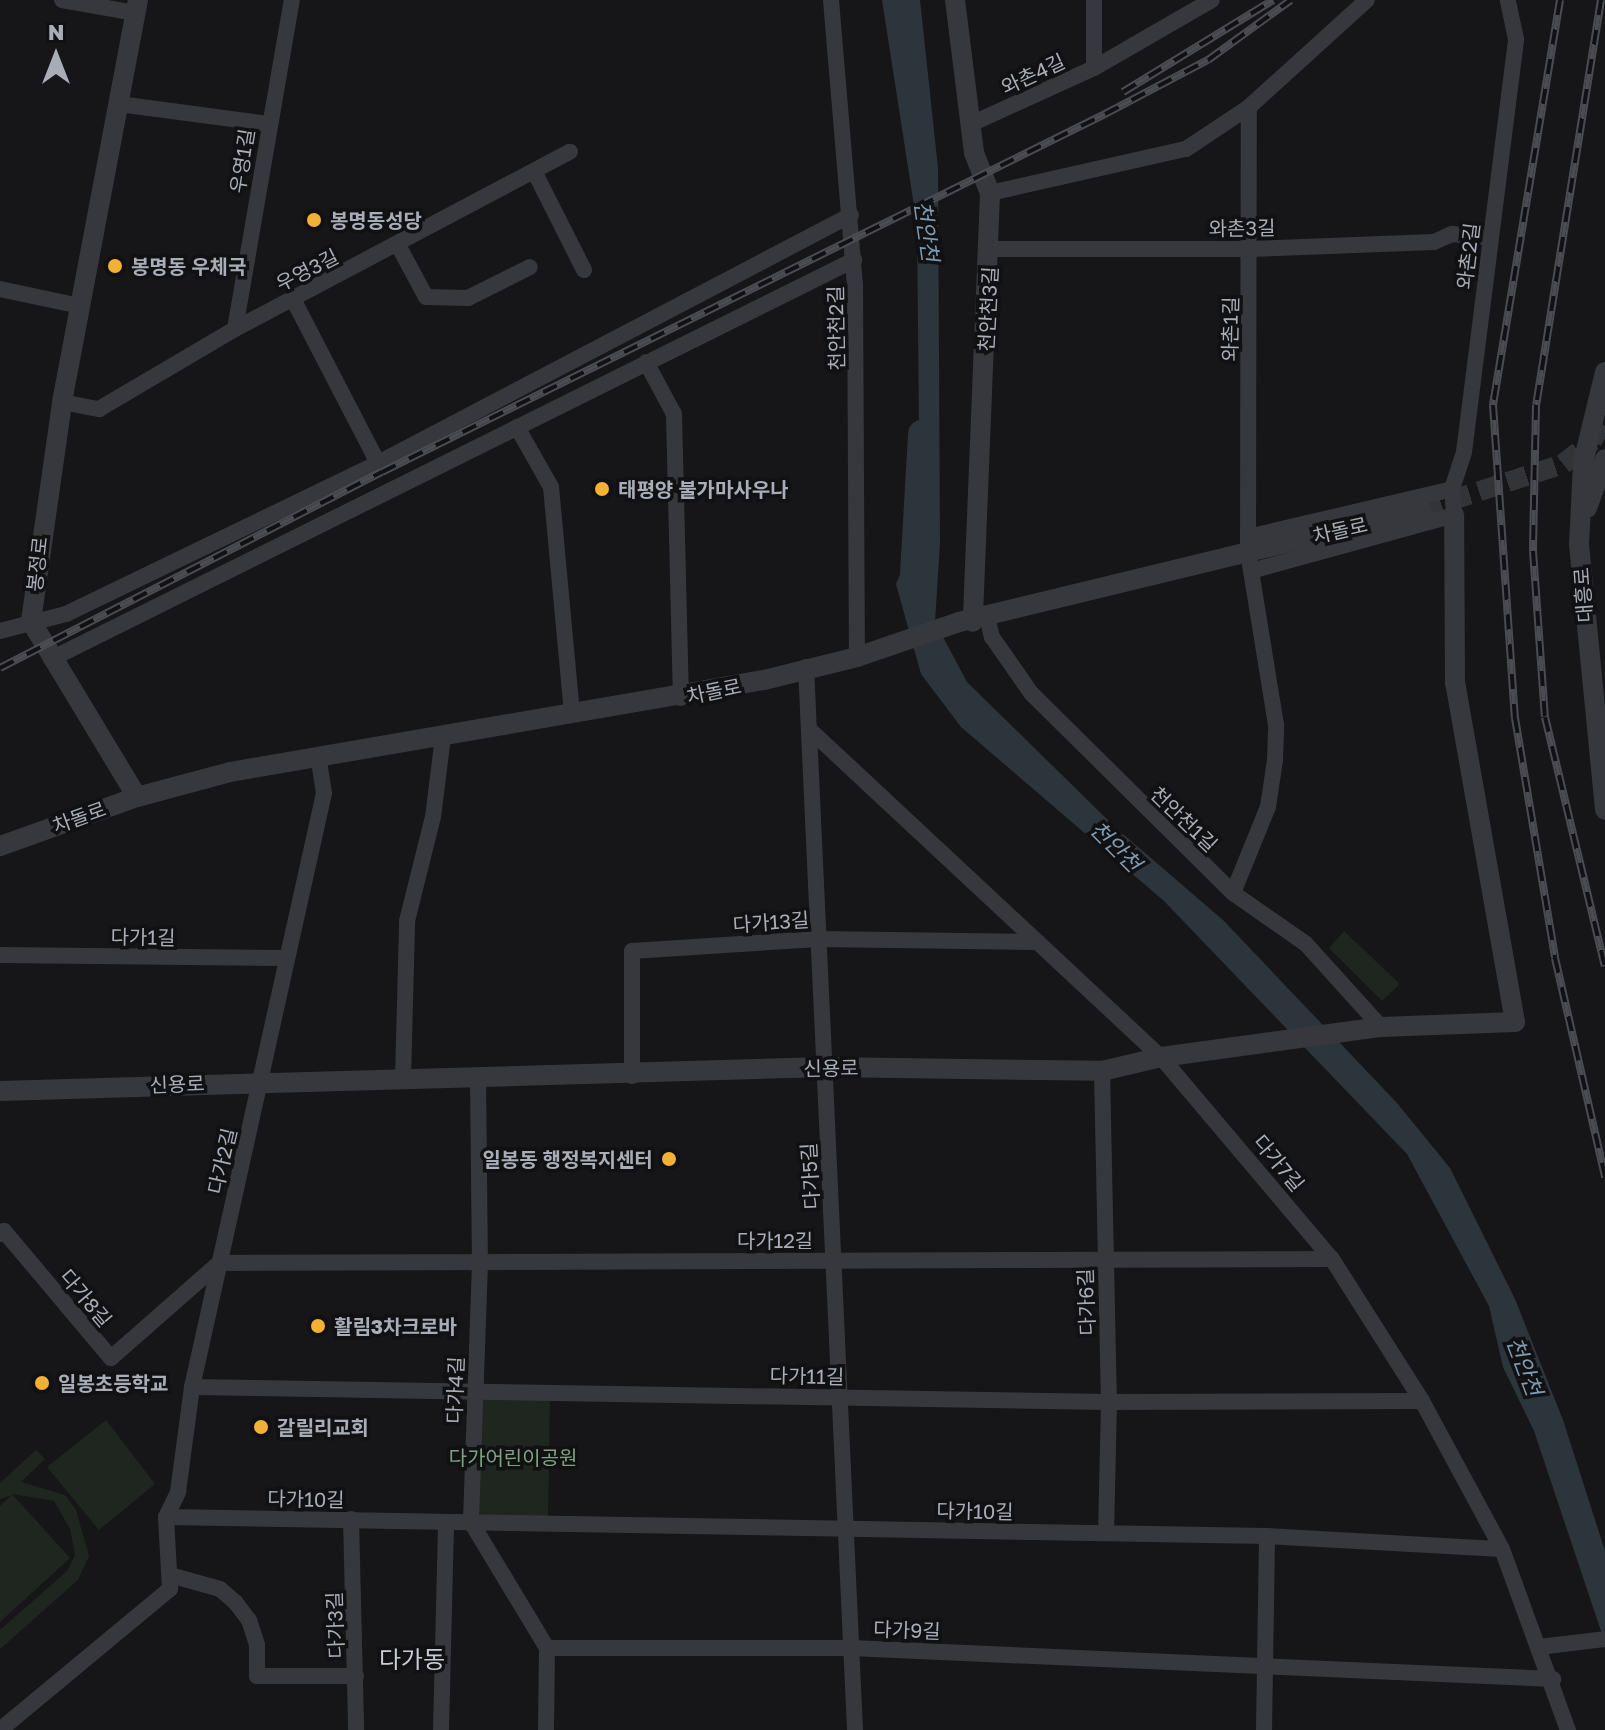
<!DOCTYPE html>
<html>
<head>
<meta charset="utf-8">
<style>
  body { margin:0 }
  #map { position:relative; width:1605px; height:1730px; overflow:hidden; background:#161618; font-family:"Golos Text","Noto Sans KR",sans-serif }
  div>[style] { position:absolute }
  .green>* { inset:0; background:#1e261f }
  .water>* { inset:0; background:#2c353c }
  .river>* { height:30px; margin:-15px; padding:0 15px; transform-origin:15px; border-radius:15px; background:#2c353c }
  .tertiary-tunnel>* { height:20px; margin-top:-10px; transform-origin:0; background:repeating-linear-gradient(90deg,#333438 0 20px,transparent 0 30px) }
  .minor>* { height:16px; margin:-8px; padding:0 8px; transform-origin:8px; border-radius:8px; background:#37383d }
  .tertiary>* { height:20px; margin:-10px; padding:0 10px; transform-origin:10px; border-radius:10px; background:#37383d }
  .rail>* { height:8px; margin-top:-4px; transform-origin:0; background:repeating-linear-gradient(90deg,#111113 0 15px,#4a4c52 0 30px); box-sizing:border-box; border-block:2px solid #4a4c52 }
  .dots>* { width:22px; height:22px; translate:-50% -50%; box-sizing:border-box; border:4px solid #111113; border-radius:50% }
  span { translate:-50% -50%; white-space:nowrap; text-align:center; line-height:1.15; -webkit-text-stroke:7px #111113; paint-order:stroke }
  .street-label { font-size:20px; color:#a8adb8 }
  .poi-label { font-size:20px; color:#a8adb8; font-weight:700 }
  .left { translate:0 -50%; text-align:left }
  .right { translate:-100% -50%; text-align:right }
  .park-label { font-size:20px; color:#7fa381 }
  .water-label { font-size:22px; color:#7f9bb3; font-style:italic }
  .quarter-label { font-size:24px; color:#c9ccd4 }
  .north { position:absolute; left:16px; top:16px; width:80px; height:80px; -webkit-text-stroke:6px #111113; paint-order:stroke; rotate:0deg; font-size:22px; font-weight:700; line-height:32px; text-align:center; color:#a8adb8 }
  .north::after { content:''; display:block; margin:auto; width:28px; height:36px; background:#a8adb8; clip-path:polygon(50% 0,100% 100%,50% 72%,0 100%) }
</style>
</head>
<body>
<div id="map">
  <div class="green">
    <div style="clip-path:polygon(1344px 931px,1400px 984px,1382px 1001px,1329px 948px)"></div>
    <div style="clip-path:polygon(488px 1397px,550px 1398px,548px 1518px,485px 1519px,475px 1509px,479px 1406px)"></div>
    <div style="clip-path:polygon(106px 1420px,155px 1484px,99px 1530px,47px 1467px)"></div>
    <div style="clip-path:polygon(36px 1450px,45px 1459px,21px 1482px,65px 1495px,76px 1510px,89px 1556px,78px 1580px,0 1649px,0 1630px,68px 1570px,75px 1555px,70px 1529px,54px 1501px,12px 1494px,70px 1558px,0 1622px,0 1506px,12px 1495px,0 1499px,0 1483px)"></div>
  </div>
  <div class="water">
    <div style="clip-path:polygon(882px 0,920px 0,938px 168px,940px 543px,935px 622px,967px 682px,1116px 828px,1223px 920px,1397px 1103px,1450px 1168px,1515px 1299px,1563px 1420px,1605px 1551px,1605px 1643px,1534px 1431px,1503px 1367px,1489px 1306px,1407px 1154px,1164px 901px,961px 727px,921px 674px,896px 584px,920px 526px,917px 225px)"></div>
  </div>
  <div class="river">
    <div style="left:915px;top:574px;width:140px;rotate:-86.7deg"></div>
  </div>
  <div class="tertiary-tunnel">
    <div style="left:1422px;top:510px;width:148px;rotate:-18.1deg"></div>
    <div style="left:1563px;top:464px;width:37px;rotate:-38deg"></div>
    <div style="left:1592px;top:441px;width:26px;rotate:-61deg"></div>
  </div>
  <div class="minor">
    <div style="left:62px;top:0;width:75px;rotate:10deg"></div>
    <div style="left:831px;top:0;width:285px;rotate:85.2deg"></div>
    <div style="left:855px;top:284px;width:373px;rotate:89.7deg"></div>
    <div style="left:1094px;top:68px;width:136px;rotate:-30deg"></div>
    <div style="left:119px;top:104px;width:150px;rotate:7.6deg"></div>
    <div style="left:971px;top:124px;width:135px;rotate:-24.5deg"></div>
    <div style="left:1094px;top:68px;width:68px;rotate:-90deg"></div>
    <div style="left:534px;top:171px;width:111px;rotate:63.2deg"></div>
    <div style="left:990px;top:193px;width:201px;rotate:-12.7deg"></div>
    <div style="left:1186px;top:149px;width:76px;rotate:-33.7deg"></div>
    <div style="left:1249px;top:107px;width:159px;rotate:-42.2deg"></div>
    <div style="left:398px;top:245px;width:59px;rotate:61.7deg"></div>
    <div style="left:426px;top:297px;width:42px;rotate:1.4deg"></div>
    <div style="left:468px;top:298px;width:69px;rotate:-26.6deg"></div>
    <div style="left:991px;top:249px;width:260px"></div>
    <div style="left:1251px;top:249px;width:183px;rotate:-2.2deg"></div>
    <div style="left:1434px;top:242px;width:20px;rotate:-24deg"></div>
    <div style="left:1452px;top:234px;width:39px;rotate:6deg"></div>
    <div style="left:0;top:289px;width:82px;rotate:12deg"></div>
    <div style="left:293px;top:299px;width:185px;rotate:62.6deg"></div>
    <div style="left:235px;top:329px;width:334px;rotate:-80.2deg"></div>
    <div style="left:646px;top:362px;width:59px;rotate:61.7deg"></div>
    <div style="left:674px;top:414px;width:284px;rotate:88.6deg"></div>
    <div style="left:62px;top:402px;width:38px;rotate:11deg"></div>
    <div style="left:99px;top:409px;width:158px;rotate:-30.5deg"></div>
    <div style="left:235px;top:329px;width:379px;rotate:-27.9deg"></div>
    <div style="left:517px;top:427px;width:69px;rotate:60.5deg"></div>
    <div style="left:551px;top:487px;width:227px;rotate:84.7deg"></div>
    <div style="left:1248px;top:537px;width:210px;rotate:-13.2deg"></div>
    <div style="left:1251px;top:571px;width:211px;rotate:-15.4deg"></div>
    <div style="left:1454px;top:515px;width:26px;rotate:-94deg"></div>
    <div style="left:1452px;top:489px;width:39px;rotate:-72deg"></div>
    <div style="left:1464px;top:452px;width:416px;rotate:-82.8deg"></div>
    <div style="left:1516px;top:39px;width:40px;rotate:-102deg"></div>
    <div style="left:987px;top:616px;width:22px;rotate:77deg"></div>
    <div style="left:992px;top:637px;width:68px;rotate:55.1deg"></div>
    <div style="left:1031px;top:693px;width:284px;rotate:44.7deg"></div>
    <div style="left:1233px;top:893px;width:89px;rotate:34.9deg"></div>
    <div style="left:1306px;top:944px;width:112px;rotate:47.9deg"></div>
    <div style="left:0;top:631px;width:68px;rotate:-14.4deg"></div>
    <div style="left:66px;top:614px;width:347px;rotate:-25.8deg"></div>
    <div style="left:378px;top:463px;width:534px;rotate:-27.67deg"></div>
    <div style="left:51px;top:659px;width:897px;rotate:-26.42deg"></div>
    <div style="left:806px;top:667px;width:1064px;rotate:87.36deg"></div>
    <div style="left:809px;top:729px;width:481px;rotate:43deg"></div>
    <div style="left:1161px;top:1057px;width:265px;rotate:49.8deg"></div>
    <div style="left:1332px;top:1259px;width:168px;rotate:57.6deg"></div>
    <div style="left:1422px;top:1401px;width:168px;rotate:61.6deg"></div>
    <div style="left:1502px;top:1549px;width:193px;rotate:70deg"></div>
    <div style="left:1233px;top:893px;width:93px;rotate:-67.9deg"></div>
    <div style="left:1268px;top:807px;width:48px;rotate:-81.5deg"></div>
    <div style="left:1275px;top:760px;width:35px;rotate:-88deg"></div>
    <div style="left:1276px;top:725px;width:175px;rotate:-99.2deg"></div>
    <div style="left:1248px;top:552px;width:445px;rotate:-89.9deg"></div>
    <div style="left:0;top:955px;width:285px;rotate:0.6deg"></div>
    <div style="left:1102px;top:1071px;width:331px;rotate:88.8deg"></div>
    <div style="left:1109px;top:1402px;width:131px;rotate:91.3deg"></div>
    <div style="left:632px;top:1076px;width:125px;rotate:-90deg"></div>
    <div style="left:632px;top:951px;width:187px;rotate:-3.7deg"></div>
    <div style="left:819px;top:939px;width:219px;rotate:0.8deg"></div>
    <div style="left:478px;top:1078px;width:185px;rotate:89.4deg"></div>
    <div style="left:480px;top:1263px;width:259px;rotate:92deg"></div>
    <div style="left:471px;top:1522px;width:147px;rotate:58.9deg"></div>
    <div style="left:547px;top:1648px;width:82px;rotate:90.7deg"></div>
    <div style="left:403px;top:1079px;width:158px;rotate:-88.5deg"></div>
    <div style="left:407px;top:921px;width:107px;rotate:-76deg"></div>
    <div style="left:433px;top:817px;width:81px;rotate:-82.9deg"></div>
    <div style="left:0;top:1234px;width:5px;rotate:-37deg"></div>
    <div style="left:4px;top:1231px;width:166px;rotate:49.9deg"></div>
    <div style="left:111px;top:1358px;width:144px;rotate:-41.3deg"></div>
    <div style="left:219px;top:1263px;width:1113px;rotate:-0.21deg"></div>
    <div style="left:192px;top:1387px;width:917px;rotate:0.94deg"></div>
    <div style="left:1109px;top:1402px;width:313px;rotate:-0.2deg"></div>
    <div style="left:166px;top:1517px;width:1101px;rotate:0.99deg"></div>
    <div style="left:1267px;top:1536px;width:235px;rotate:3.2deg"></div>
    <div style="left:351px;top:1519px;width:211px;rotate:88.6deg"></div>
    <div style="left:170px;top:1575px;width:52px;rotate:15.6deg"></div>
    <div style="left:220px;top:1589px;width:21px;rotate:41deg"></div>
    <div style="left:236px;top:1603px;width:21px;rotate:53deg"></div>
    <div style="left:249px;top:1620px;width:26px;rotate:72deg"></div>
    <div style="left:257px;top:1645px;width:31px;rotate:90deg"></div>
    <div style="left:257px;top:1676px;width:99px"></div>
    <div style="left:1539px;top:1647px;width:66px;rotate:-6.9deg"></div>
    <div style="left:547px;top:1648px;width:304px"></div>
    <div style="left:851px;top:1648px;width:703px;rotate:2.53deg"></div>
    <div style="left:0;top:1730px;width:221px;rotate:-39.7deg"></div>
    <div style="left:170px;top:1589px;width:72px;rotate:-93.2deg"></div>
    <div style="left:166px;top:1517px;width:28px;rotate:-64deg"></div>
    <div style="left:178px;top:1492px;width:106px;rotate:-82.4deg"></div>
    <div style="left:192px;top:1387px;width:608px;rotate:-77.47deg"></div>
    <div style="left:324px;top:793px;width:37px;rotate:-99deg"></div>
    <div style="left:441px;top:1730px;width:208px;rotate:-88.6deg"></div>
    <div style="left:1264px;top:1730px;width:194px;rotate:-89.1deg"></div>
  </div>
  <div class="tertiary">
    <div style="left:955px;top:0;width:154px;rotate:82.9deg"></div>
    <div style="left:974px;top:153px;width:43px;rotate:68.2deg"></div>
    <div style="left:990px;top:193px;width:429px;rotate:92.3deg"></div>
    <div style="left:1605px;top:372px;width:94px;rotate:103.6deg"></div>
    <div style="left:1583px;top:463px;width:81px;rotate:92.8deg"></div>
    <div style="left:1579px;top:544px;width:267px;rotate:84.4deg"></div>
    <div style="left:1587px;top:508px;width:52px;rotate:-69.8deg"></div>
    <div style="left:137px;top:797px;width:205px;rotate:-121.1deg"></div>
    <div style="left:31px;top:621px;width:221px;rotate:-81.9deg"></div>
    <div style="left:62px;top:402px;width:409px;rotate:-79.3deg"></div>
    <div style="left:0;top:846px;width:145px;rotate:-19.7deg"></div>
    <div style="left:137px;top:797px;width:96px;rotate:-15deg"></div>
    <div style="left:230px;top:772px;width:542px;rotate:-9.78deg"></div>
    <div style="left:764px;top:680px;width:96px;rotate:-13.9deg"></div>
    <div style="left:857px;top:657px;width:108px;rotate:-18.9deg"></div>
    <div style="left:959px;top:622px;width:476px;rotate:-13.6deg"></div>
    <div style="left:0;top:1091px;width:825px;rotate:-1.67deg"></div>
    <div style="left:825px;top:1067px;width:277px;rotate:0.8deg"></div>
    <div style="left:1102px;top:1071px;width:61px;rotate:-13.3deg"></div>
    <div style="left:1161px;top:1057px;width:222px;rotate:-7.8deg"></div>
    <div style="left:1381px;top:1027px;width:134px;rotate:-2.1deg"></div>
    <div style="left:1515px;top:1022px;width:344px;rotate:-100deg"></div>
    <div style="left:1455px;top:683px;width:168px;rotate:-90.3deg"></div>
  </div>
  <div class="rail">
    <div style="left:1560px;top:0;width:411px;rotate:99.4deg"></div>
    <div style="left:1493px;top:405px;width:314px;rotate:86deg"></div>
    <div style="left:1515px;top:718px;width:243px;rotate:80.5deg"></div>
    <div style="left:1555px;top:958px;width:225px;rotate:77.1deg"></div>
    <div style="left:1601px;top:0;width:410px;rotate:99.1deg"></div>
    <div style="left:1536px;top:405px;width:146px;rotate:91.2deg"></div>
    <div style="left:1533px;top:551px;width:166px;rotate:85.9deg"></div>
    <div style="left:1545px;top:717px;width:256px;rotate:76.5deg"></div>
    <div style="left:1123px;top:92px;width:176px;rotate:-31.5deg"></div>
    <div style="left:0;top:668px;width:429px;rotate:-27.2deg"></div>
    <div style="left:382px;top:472px;width:807px;rotate:-26.34deg"></div>
    <div style="left:1105px;top:114px;width:116px;rotate:-27.7deg"></div>
    <div style="left:1208px;top:60px;width:102px;rotate:-35.9deg"></div>
  </div>
  <div class="dots">
    <div style="left:314px;top:220px;background:#f2b134"></div>
    <div style="left:115px;top:266px;background:#f2b134"></div>
    <div style="left:602px;top:489px;background:#f2b134"></div>
    <div style="left:669px;top:1159px;background:#f2b134"></div>
    <div style="left:318px;top:1326px;background:#f2b134"></div>
    <div style="left:42px;top:1383px;background:#f2b134"></div>
    <div style="left:261px;top:1427px;background:#f2b134"></div>
  </div>
  <div class="street-label">
    <span style="left:1033px;top:74px;rotate:-25deg">와촌4길</span>
    <span style="left:242px;top:161px;rotate:-81deg">우영1길</span>
    <span style="left:1242px;top:228px;rotate:-1deg">와촌3길</span>
    <span style="left:1468px;top:256px;rotate:-83deg">와촌2길</span>
    <span style="left:307px;top:270px;rotate:-27deg">우영3길</span>
    <span style="left:988px;top:309px;rotate:-87deg">천안천3길</span>
    <span style="left:836px;top:328px;rotate:-91deg">천안천2길</span>
    <span style="left:1230px;top:329px;rotate:-89deg">와촌1길</span>
    <span style="left:1340px;top:530px;rotate:-13deg">차돌로</span>
    <span style="left:37px;top:564px;rotate:-84deg">봉정로</span>
    <span style="left:1583px;top:595px;rotate:-94deg">대흥로</span>
    <span style="left:714px;top:691px;rotate:-12deg">차돌로</span>
    <span style="left:79px;top:817px;rotate:-20deg">차돌로</span>
    <span style="left:1184px;top:819px;rotate:44deg">천안천1길</span>
    <span style="left:771px;top:922px;rotate:-4deg">다가13길</span>
    <span style="left:143px;top:937px;rotate:1deg">다가1길</span>
    <span style="left:831px;top:1068px;rotate:-1deg">신용로</span>
    <span style="left:177px;top:1084px;rotate:-2deg">신용로</span>
    <span style="left:222px;top:1161px;rotate:-77deg">다가2길</span>
    <span style="left:1279px;top:1163px;rotate:50deg">다가7길</span>
    <span style="left:810px;top:1176px;rotate:-93deg">다가5길</span>
    <span style="left:775px;top:1240px">다가12길</span>
    <span style="left:86px;top:1298px;rotate:50deg">다가8길</span>
    <span style="left:1086px;top:1302px;rotate:-92deg">다가6길</span>
    <span style="left:807px;top:1376px;rotate:1deg">다가11길</span>
    <span style="left:455px;top:1390px;rotate:-88deg">다가4길</span>
    <span style="left:306px;top:1499px;rotate:1deg">다가10길</span>
    <span style="left:975px;top:1511px;rotate:1deg">다가10길</span>
    <span style="left:335px;top:1625px;rotate:-92deg">다가3길</span>
    <span style="left:907px;top:1630px;rotate:2deg">다가9길</span>
  </div>
  <div class="poi-label">
    <span class="left" style="left:330px;top:220px">봉명동성당</span>
    <span class="left" style="left:131px;top:266px">봉명동 우체국</span>
    <span class="left" style="left:618px;top:489px">태평양 불가마사우나</span>
    <span class="right" style="left:653px;top:1159px">일봉동 행정복지센터</span>
    <span class="left" style="left:334px;top:1326px">활림3차크로바</span>
    <span class="left" style="left:58px;top:1383px">일봉초등학교</span>
    <span class="left" style="left:277px;top:1427px">갈릴리교회</span>
  </div>
  <div class="park-label">
    <span style="left:513px;top:1457px">다가어린이공원</span>
  </div>
  <div class="water-label">
    <span style="left:927px;top:231px;rotate:82deg">천안천</span>
    <span style="left:1116px;top:846px;rotate:45deg">천안천</span>
    <span style="left:1525px;top:1366px;rotate:69deg">천안천</span>
  </div>
  <div class="quarter-label">
    <span style="left:412px;top:1659px">다가동</span>
  </div>
  <div class="north">N</div>
</div>
</body>
</html>
